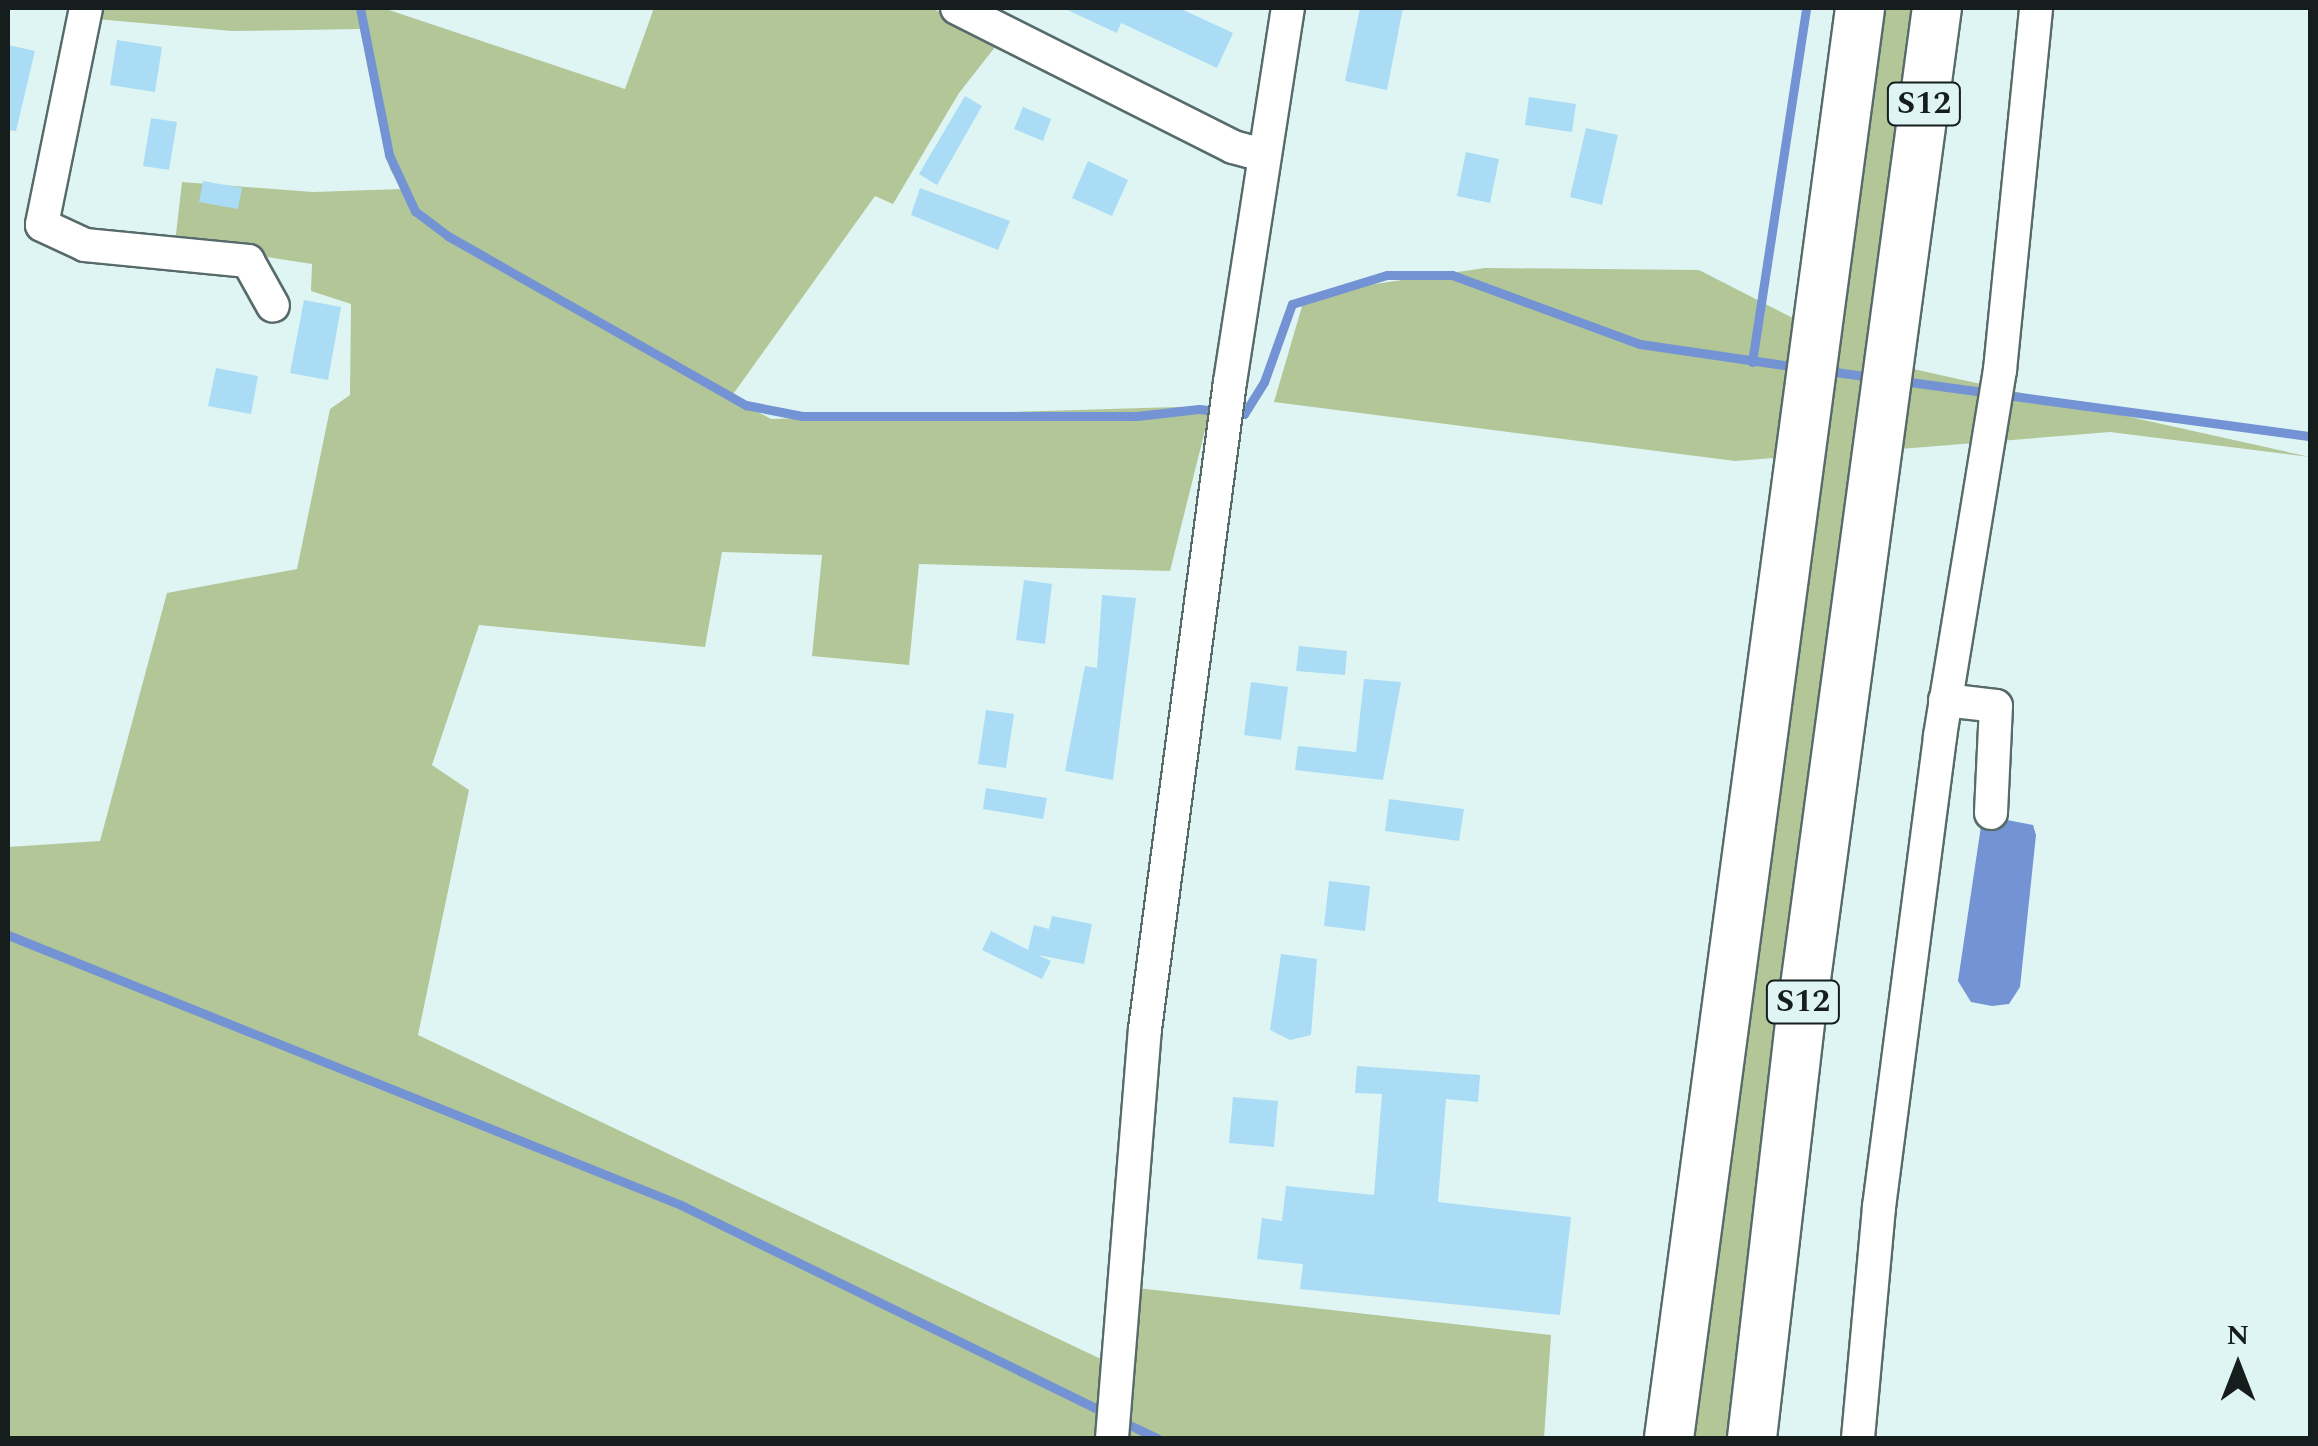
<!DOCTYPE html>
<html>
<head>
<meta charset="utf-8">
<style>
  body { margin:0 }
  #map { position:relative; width:2318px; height:1446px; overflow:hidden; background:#dff5f4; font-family:Spectral,serif }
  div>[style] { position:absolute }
  .green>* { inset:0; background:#b2c698 }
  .water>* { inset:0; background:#7393d4 }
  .stream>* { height:9px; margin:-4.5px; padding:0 4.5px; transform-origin:4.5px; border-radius:4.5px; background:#7393d4 }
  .building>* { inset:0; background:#aadcf5 }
  .roads { filter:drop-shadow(2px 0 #586b6b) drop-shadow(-2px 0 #586b6b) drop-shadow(0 2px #586b6b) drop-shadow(0 -2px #586b6b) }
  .minor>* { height:32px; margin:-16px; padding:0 16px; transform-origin:16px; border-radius:16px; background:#fff }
  .highway>* { height:48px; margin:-24px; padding:0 24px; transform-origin:24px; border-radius:24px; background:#fff }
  span { translate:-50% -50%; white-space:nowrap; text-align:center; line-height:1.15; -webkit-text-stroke:10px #dff5f4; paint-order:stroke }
  .shield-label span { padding:2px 8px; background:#dff5f4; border:2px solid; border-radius:8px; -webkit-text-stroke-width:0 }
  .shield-label { font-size:32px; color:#151d1d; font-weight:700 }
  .frame { position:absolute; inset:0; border:10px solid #151d1d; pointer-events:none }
  .north { position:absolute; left:2188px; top:1316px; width:100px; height:100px; -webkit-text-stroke:8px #dff5f4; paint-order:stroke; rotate:0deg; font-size:28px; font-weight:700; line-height:40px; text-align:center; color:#151d1d }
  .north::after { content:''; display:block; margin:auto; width:35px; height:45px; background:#151d1d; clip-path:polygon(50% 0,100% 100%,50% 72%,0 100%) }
</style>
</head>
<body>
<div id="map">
  <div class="green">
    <div style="clip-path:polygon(97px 8px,383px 8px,625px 89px,654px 8px,932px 8px,999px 42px,959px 93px,893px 204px,875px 196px,731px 397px,771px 419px,1211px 406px,1170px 571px,919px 564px,909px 665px,812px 656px,822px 555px,722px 552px,705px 647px,479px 625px,432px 765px,469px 790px,418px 1035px,1103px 1360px,1137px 1288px,1551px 1335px,1544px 1438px,8px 1438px,8px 847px,100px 841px,167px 593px,297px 569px,330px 409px,350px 395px,351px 304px,311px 291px,312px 264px,175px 243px,182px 182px,313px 192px,402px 189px,390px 169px,360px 29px,232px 31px,96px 19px)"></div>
    <div style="clip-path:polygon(1874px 8px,1925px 8px,1895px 365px,2310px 457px,2110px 432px,1862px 452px,1737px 1438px,1687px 1438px,1814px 455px,1735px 461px,1274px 402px,1303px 303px,1354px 287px,1485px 268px,1699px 270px,1830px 337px)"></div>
  </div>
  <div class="water">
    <div style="clip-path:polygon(2002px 819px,2033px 825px,2036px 835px,2020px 987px,2009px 1004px,1992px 1006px,1971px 1002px,1958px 981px,1981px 826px)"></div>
  </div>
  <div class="stream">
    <div style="left:360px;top:8px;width:150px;rotate:78.8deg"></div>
    <div style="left:389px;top:155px;width:62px;rotate:65.1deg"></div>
    <div style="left:415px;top:211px;width:41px;rotate:37.1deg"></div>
    <div style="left:448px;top:236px;width:343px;rotate:29.6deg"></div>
    <div style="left:746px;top:405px;width:57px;rotate:11.1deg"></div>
    <div style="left:802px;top:416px;width:335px"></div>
    <div style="left:1137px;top:416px;width:62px;rotate:-6.4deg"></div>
    <div style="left:1199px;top:409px;width:45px;rotate:6.3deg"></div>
    <div style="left:1244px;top:414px;width:38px;rotate:-58deg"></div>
    <div style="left:1264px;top:382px;width:83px;rotate:-70.3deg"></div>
    <div style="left:1292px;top:304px;width:99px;rotate:-17deg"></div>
    <div style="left:1387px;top:275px;width:65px"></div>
    <div style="left:1452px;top:275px;width:200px;rotate:20.2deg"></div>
    <div style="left:1640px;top:344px;width:159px;rotate:8.3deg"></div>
    <div style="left:1752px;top:362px;width:358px;rotate:-81.3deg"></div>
    <div style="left:1828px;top:371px;width:44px;rotate:7.8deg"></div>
    <div style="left:1902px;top:381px;width:412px;rotate:7.7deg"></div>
    <div style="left:8px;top:935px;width:725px;rotate:21.86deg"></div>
    <div style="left:681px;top:1205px;width:472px;rotate:26.1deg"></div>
    <div style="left:1119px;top:1420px;width:42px;rotate:25.3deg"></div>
  </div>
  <div class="building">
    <div style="clip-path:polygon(1063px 8px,1179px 8px,1233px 33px,1217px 68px,1121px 23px,1117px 33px)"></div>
    <div style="clip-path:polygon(1360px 8px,1403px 8px,1387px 90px,1345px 81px)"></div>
    <div style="clip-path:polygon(117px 40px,162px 47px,155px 92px,110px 85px)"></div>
    <div style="clip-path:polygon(8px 45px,35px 51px,16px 131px,8px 130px)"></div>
    <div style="clip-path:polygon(965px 96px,982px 106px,937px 185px,919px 174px)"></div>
    <div style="clip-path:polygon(1529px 97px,1576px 104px,1572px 132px,1525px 125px)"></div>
    <div style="clip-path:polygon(1023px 107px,1051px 119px,1043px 141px,1014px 129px)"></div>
    <div style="clip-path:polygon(151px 118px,177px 122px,169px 170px,143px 166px)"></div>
    <div style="clip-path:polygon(1586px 128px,1618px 135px,1602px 205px,1570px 197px)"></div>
    <div style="clip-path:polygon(1466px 152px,1499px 159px,1490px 203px,1457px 196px)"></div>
    <div style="clip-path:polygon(1088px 161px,1128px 180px,1112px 216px,1072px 198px)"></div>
    <div style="clip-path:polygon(203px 181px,242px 188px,238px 209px,199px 202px)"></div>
    <div style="clip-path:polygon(920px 188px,1010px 221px,998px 250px,911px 215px)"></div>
    <div style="clip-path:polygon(304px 300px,341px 307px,328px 380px,290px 373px)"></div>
    <div style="clip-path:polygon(216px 368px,258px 376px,251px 414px,208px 406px)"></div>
    <div style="clip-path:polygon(1024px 580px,1052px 584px,1045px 644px,1016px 640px)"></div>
    <div style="clip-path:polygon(1102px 595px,1136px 598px,1113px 780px,1065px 771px,1085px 666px,1097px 668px)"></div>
    <div style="clip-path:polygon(1299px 646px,1347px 651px,1345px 675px,1296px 671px)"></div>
    <div style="clip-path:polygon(1364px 679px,1401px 682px,1383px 780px,1295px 770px,1298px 746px,1356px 752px)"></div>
    <div style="clip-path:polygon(1251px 682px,1288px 687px,1281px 740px,1244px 735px)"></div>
    <div style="clip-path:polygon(986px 710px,1014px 714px,1006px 768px,978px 764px)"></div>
    <div style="clip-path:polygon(986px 788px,1047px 798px,1043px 819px,983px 809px)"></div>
    <div style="clip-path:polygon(1389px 799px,1464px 809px,1459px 841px,1385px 831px)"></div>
    <div style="clip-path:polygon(1329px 881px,1370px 886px,1365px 931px,1324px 926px)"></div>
    <div style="clip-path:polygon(1052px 916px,1092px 924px,1084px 964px,1038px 955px,1051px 961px,1042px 979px,982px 950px,991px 931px,1028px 950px,1034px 925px,1049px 929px)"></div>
    <div style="clip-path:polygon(1281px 954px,1317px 959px,1311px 1035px,1290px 1040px,1270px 1030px)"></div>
    <div style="clip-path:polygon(1357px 1066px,1480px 1075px,1478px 1102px,1446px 1099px,1438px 1202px,1571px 1217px,1560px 1315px,1300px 1289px,1303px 1264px,1257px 1259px,1262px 1218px,1282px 1221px,1286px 1186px,1374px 1195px,1382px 1094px,1355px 1093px)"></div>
    <div style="clip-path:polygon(1233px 1097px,1278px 1101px,1274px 1147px,1229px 1143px)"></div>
  </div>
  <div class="roads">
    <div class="minor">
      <div style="left:86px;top:8px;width:221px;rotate:101.5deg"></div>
      <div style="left:42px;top:225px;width:47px;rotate:24.9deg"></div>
      <div style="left:85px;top:245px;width:164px;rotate:5.6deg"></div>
      <div style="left:248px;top:261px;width:51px;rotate:60.9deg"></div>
      <div style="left:957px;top:8px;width:309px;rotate:26.7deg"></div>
      <div style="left:1233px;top:147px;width:30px;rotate:15deg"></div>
      <div style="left:1945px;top:700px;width:51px;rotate:6.7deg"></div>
      <div style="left:1996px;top:706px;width:107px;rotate:92.7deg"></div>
      <div style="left:1112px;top:1438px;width:410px;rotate:-85.4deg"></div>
      <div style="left:1145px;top:1029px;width:653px;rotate:-82.52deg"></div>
      <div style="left:1230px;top:382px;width:378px;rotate:-81.2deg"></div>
      <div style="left:1858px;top:1438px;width:232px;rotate:-84.8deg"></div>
      <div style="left:1879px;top:1207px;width:475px;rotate:-82.6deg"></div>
      <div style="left:1940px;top:736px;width:371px;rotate:-80.7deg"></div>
      <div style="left:2000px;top:370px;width:364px;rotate:-84.3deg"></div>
    </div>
    <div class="highway">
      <div style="left:1669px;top:1438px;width:1443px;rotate:-82.39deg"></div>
      <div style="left:1752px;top:1438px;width:425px;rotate:-83.4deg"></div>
      <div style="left:1801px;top:1016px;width:1017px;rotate:-82.32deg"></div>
    </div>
  </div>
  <div class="shield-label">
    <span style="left:1924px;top:104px">S12</span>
    <span style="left:1803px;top:1002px">S12</span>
  </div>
  <div class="frame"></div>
  <div class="north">N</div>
</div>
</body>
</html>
